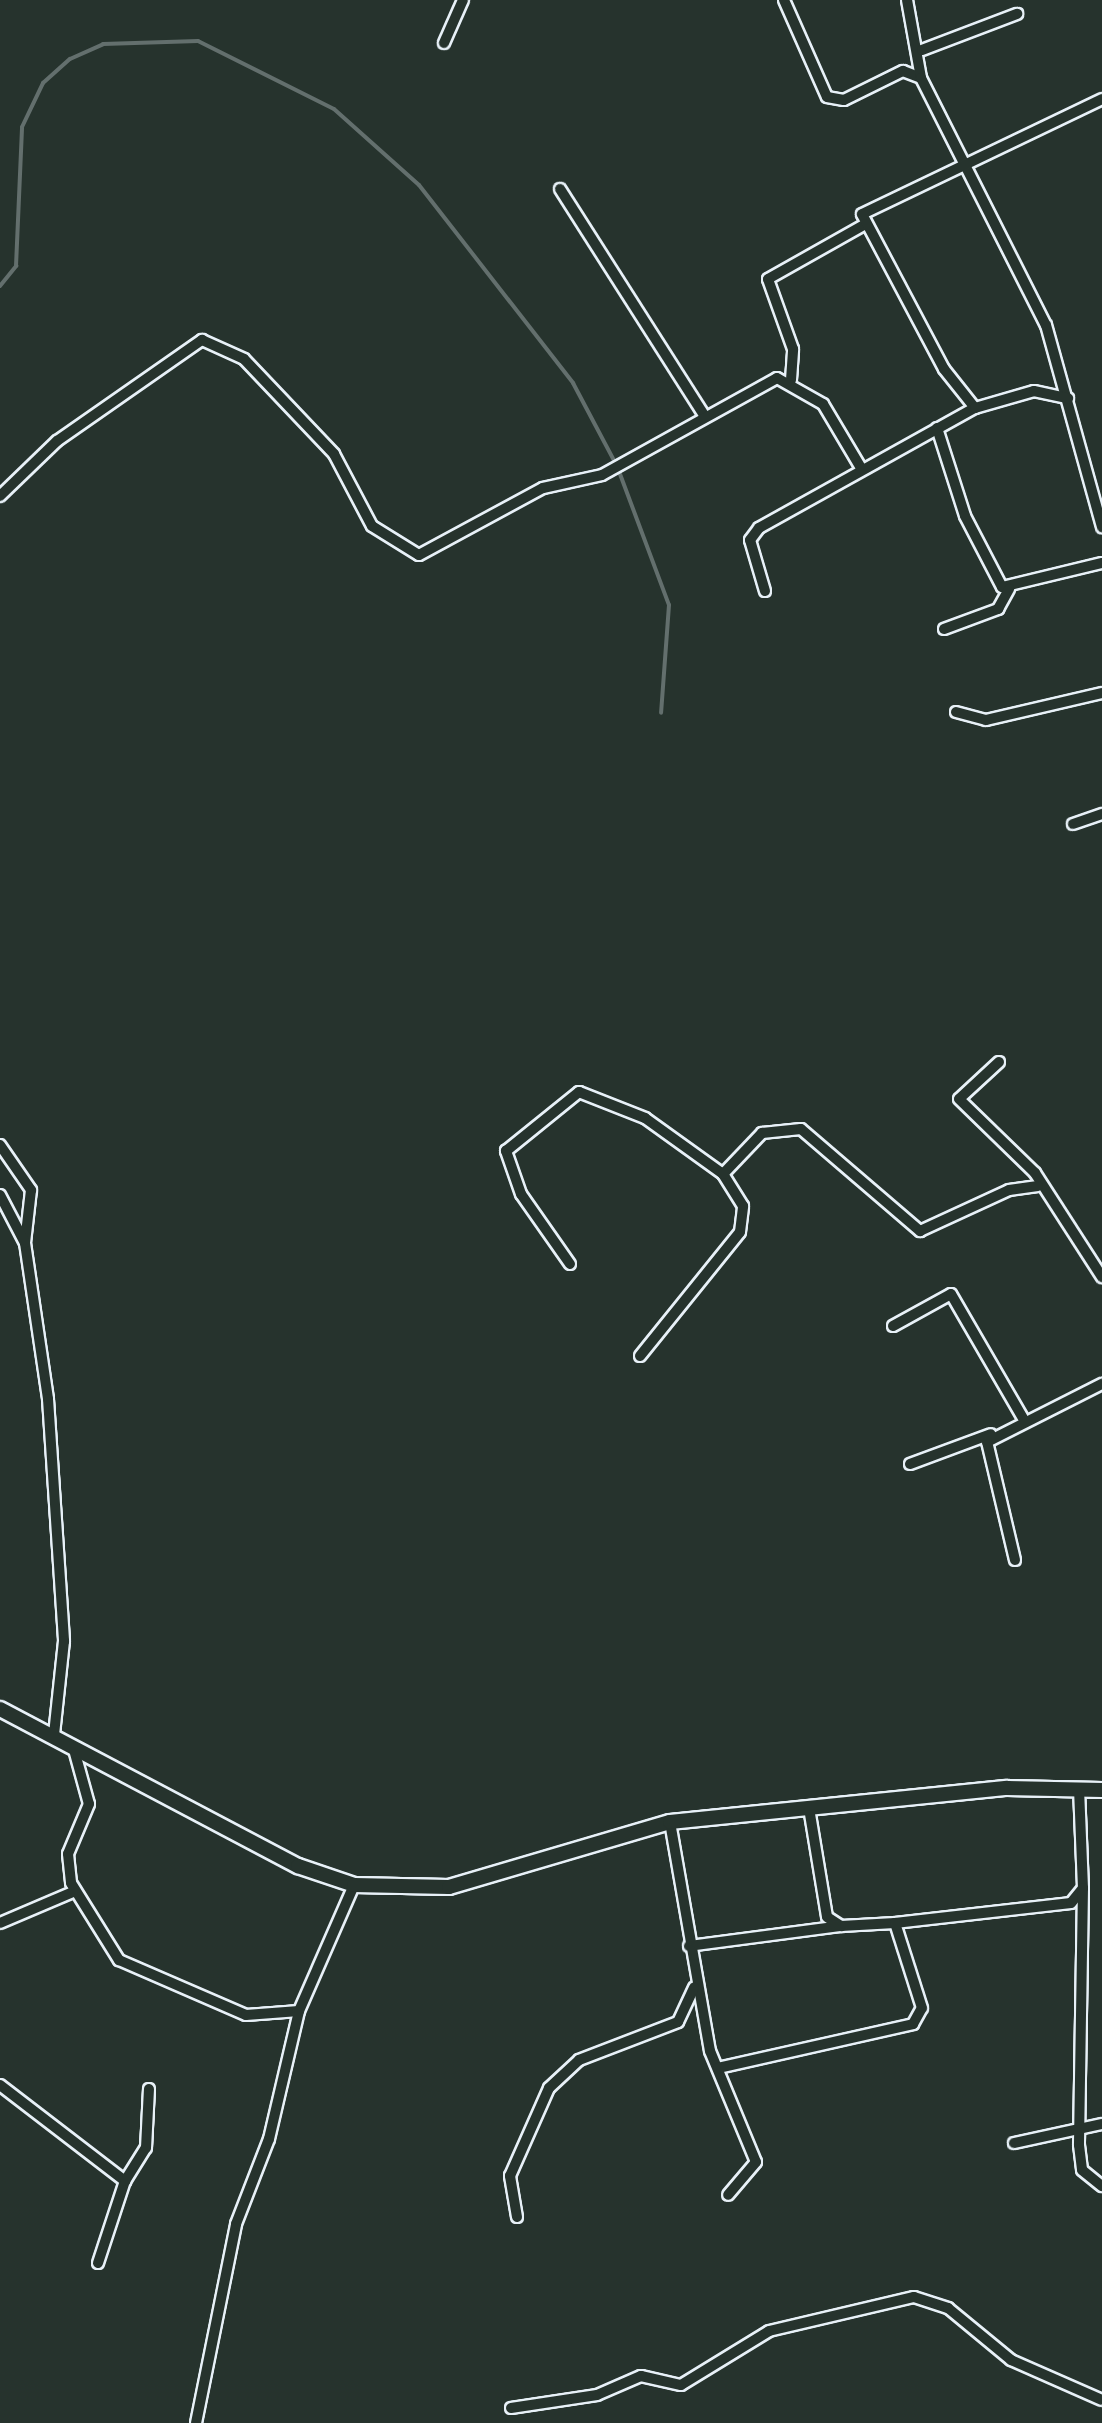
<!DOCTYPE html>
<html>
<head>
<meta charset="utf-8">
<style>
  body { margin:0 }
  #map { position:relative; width:1102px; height:2423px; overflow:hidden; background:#26332d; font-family:Delius,sans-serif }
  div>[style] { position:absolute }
  .stream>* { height:4px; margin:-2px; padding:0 2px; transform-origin:2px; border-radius:2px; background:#636f6d }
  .roads { filter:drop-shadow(2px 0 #e8f1f8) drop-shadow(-2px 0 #e8f1f8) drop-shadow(0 2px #e8f1f8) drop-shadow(0 -2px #e8f1f8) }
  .street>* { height:10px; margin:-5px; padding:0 5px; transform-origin:5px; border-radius:5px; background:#26332d }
  .secondary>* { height:14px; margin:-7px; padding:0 7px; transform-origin:7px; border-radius:7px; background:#26332d }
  span { translate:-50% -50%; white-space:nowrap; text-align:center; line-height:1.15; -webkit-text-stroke:9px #26332d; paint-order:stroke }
</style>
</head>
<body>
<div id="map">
  <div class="stream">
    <div style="left:0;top:286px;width:26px;rotate:-51deg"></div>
    <div style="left:16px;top:266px;width:139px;rotate:-87.5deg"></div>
    <div style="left:22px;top:127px;width:49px;rotate:-64.5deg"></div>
    <div style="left:43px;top:83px;width:36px;rotate:-42deg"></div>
    <div style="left:70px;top:59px;width:36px;rotate:-24deg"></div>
    <div style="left:103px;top:44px;width:95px;rotate:-1.8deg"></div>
    <div style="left:198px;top:41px;width:152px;rotate:26.6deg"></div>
    <div style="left:334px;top:109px;width:114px;rotate:41.8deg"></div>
    <div style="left:419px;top:185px;width:251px;rotate:52.1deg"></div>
    <div style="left:573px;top:383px;width:94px;rotate:62.1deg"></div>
    <div style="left:617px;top:466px;width:148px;rotate:69.5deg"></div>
    <div style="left:669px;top:605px;width:108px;rotate:94.2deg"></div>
  </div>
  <div class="roads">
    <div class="street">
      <div style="left:784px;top:0;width:106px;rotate:66.1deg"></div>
      <div style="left:827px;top:97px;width:17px;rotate:10deg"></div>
      <div style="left:844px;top:100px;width:66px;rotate:-26.2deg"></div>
      <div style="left:903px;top:71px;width:19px;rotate:21deg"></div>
      <div style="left:907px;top:0;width:79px;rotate:79.8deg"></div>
      <div style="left:921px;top:78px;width:277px;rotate:63.2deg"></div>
      <div style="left:1046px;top:325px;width:210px;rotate:74.5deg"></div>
      <div style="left:444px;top:43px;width:47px;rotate:-66.2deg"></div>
      <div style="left:922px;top:50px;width:102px;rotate:-20.8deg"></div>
      <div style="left:560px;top:189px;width:268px;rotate:57.5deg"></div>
      <div style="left:791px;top:380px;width:31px;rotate:-86deg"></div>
      <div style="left:793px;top:349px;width:74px;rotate:-109.7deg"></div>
      <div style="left:768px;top:279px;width:110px;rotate:-29.4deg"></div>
      <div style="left:975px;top:408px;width:50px;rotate:-128.5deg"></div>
      <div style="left:944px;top:369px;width:175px;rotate:-117.9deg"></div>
      <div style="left:862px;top:214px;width:266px;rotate:-25.6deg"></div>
      <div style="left:937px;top:428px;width:92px;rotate:72.3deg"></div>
      <div style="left:965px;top:516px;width:80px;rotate:62.5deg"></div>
      <div style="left:1002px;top:587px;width:103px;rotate:-13.5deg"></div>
      <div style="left:0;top:496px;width:79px;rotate:-44deg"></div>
      <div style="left:57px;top:441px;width:177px;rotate:-34.9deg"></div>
      <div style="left:202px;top:340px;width:46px;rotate:24.3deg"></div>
      <div style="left:244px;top:359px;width:131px;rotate:46.5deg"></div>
      <div style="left:334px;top:454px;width:81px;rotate:62.2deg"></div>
      <div style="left:372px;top:526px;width:55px;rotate:31.7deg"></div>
      <div style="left:419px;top:555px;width:141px;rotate:-28.4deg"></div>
      <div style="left:543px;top:488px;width:60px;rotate:-12.4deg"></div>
      <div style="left:602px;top:475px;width:200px;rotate:-29deg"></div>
      <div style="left:777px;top:378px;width:53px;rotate:29.5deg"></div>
      <div style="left:823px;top:404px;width:74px;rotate:59.3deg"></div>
      <div style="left:765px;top:591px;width:53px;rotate:-106.4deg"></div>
      <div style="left:750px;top:540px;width:15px;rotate:-53deg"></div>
      <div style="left:759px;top:528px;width:247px;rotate:-29.1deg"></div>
      <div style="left:975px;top:408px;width:61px;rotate:-16.1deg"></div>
      <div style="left:1034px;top:391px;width:35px;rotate:12deg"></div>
      <div style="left:944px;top:629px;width:58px;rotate:-20.3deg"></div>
      <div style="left:998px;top:609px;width:23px;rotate:-61deg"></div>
      <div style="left:956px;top:712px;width:31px;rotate:15deg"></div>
      <div style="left:986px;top:720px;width:119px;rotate:-13.1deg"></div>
      <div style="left:1073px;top:824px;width:31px;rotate:-19deg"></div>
      <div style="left:999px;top:1062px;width:54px;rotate:137.2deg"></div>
      <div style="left:959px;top:1099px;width:106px;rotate:44.2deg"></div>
      <div style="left:1035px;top:1173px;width:124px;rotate:57.2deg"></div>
      <div style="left:0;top:1145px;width:55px;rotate:55.4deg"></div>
      <div style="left:31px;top:1190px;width:53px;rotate:96.5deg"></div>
      <div style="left:25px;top:1243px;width:158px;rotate:81.6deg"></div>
      <div style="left:48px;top:1399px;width:243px;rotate:86.2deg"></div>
      <div style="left:64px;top:1641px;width:95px;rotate:96.1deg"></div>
      <div style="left:0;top:1195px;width:54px;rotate:62.5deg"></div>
      <div style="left:570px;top:1264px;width:85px;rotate:-125deg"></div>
      <div style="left:521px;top:1194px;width:46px;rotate:-109.2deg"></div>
      <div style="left:506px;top:1151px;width:94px;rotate:-38.9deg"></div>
      <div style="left:579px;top:1092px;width:71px;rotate:21.5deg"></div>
      <div style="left:645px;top:1118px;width:96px;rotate:35.7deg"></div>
      <div style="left:893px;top:1326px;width:66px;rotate:-28.9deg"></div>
      <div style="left:951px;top:1294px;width:143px;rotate:59.9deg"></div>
      <div style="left:640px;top:1356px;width:159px;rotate:-51.1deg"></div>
      <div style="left:740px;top:1232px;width:26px;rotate:-83deg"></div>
      <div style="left:743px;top:1206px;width:38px;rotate:-122deg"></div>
      <div style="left:723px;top:1174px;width:57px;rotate:-46.4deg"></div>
      <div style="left:762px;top:1133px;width:39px;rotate:-6deg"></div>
      <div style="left:801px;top:1129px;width:157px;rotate:40.6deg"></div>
      <div style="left:920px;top:1231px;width:98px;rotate:-24.7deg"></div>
      <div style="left:1009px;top:1190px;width:29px;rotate:-8deg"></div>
      <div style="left:910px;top:1464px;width:86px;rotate:-20.3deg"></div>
      <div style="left:1015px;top:1560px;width:121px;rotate:-103.3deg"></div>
      <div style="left:987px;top:1442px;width:129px;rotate:-26.8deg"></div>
      <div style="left:73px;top:1746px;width:60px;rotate:74.6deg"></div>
      <div style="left:89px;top:1804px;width:54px;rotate:112.8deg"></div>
      <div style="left:68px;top:1854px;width:29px;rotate:84deg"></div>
      <div style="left:71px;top:1883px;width:91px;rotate:58.1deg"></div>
      <div style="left:119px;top:1960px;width:138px;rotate:23.4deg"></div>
      <div style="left:246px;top:2015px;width:53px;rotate:-4.3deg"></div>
      <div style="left:809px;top:1808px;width:110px;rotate:80.6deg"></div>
      <div style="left:827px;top:1917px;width:17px;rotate:33deg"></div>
      <div style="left:841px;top:1926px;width:54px;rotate:-3.2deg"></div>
      <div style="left:895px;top:1923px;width:177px;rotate:-6.5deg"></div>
      <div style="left:1071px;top:1903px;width:19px;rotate:-51deg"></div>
      <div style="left:1083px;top:1888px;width:100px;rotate:-92.3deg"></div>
      <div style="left:670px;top:1822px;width:232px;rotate:80.1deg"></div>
      <div style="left:710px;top:2051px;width:120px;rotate:67.5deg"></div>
      <div style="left:756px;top:2162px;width:43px;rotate:130.3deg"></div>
      <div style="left:1083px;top:1888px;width:257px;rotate:90.9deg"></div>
      <div style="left:1079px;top:2145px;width:25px;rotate:83deg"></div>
      <div style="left:1082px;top:2170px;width:26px;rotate:39deg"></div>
      <div style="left:0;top:1923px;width:79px;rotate:-23deg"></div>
      <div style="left:689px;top:1946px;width:153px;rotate:-7.5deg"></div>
      <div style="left:718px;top:2068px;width:200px;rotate:-12.7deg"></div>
      <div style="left:913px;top:2024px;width:18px;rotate:-61deg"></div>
      <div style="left:922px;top:2008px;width:89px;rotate:-107.6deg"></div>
      <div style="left:0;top:2085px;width:158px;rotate:37.5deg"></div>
      <div style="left:1014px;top:2143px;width:90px;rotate:-12.2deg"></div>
      <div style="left:517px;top:2217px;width:42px;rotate:-99.7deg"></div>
      <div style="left:510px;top:2176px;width:96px;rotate:-66.1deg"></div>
      <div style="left:549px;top:2088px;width:41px;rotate:-43deg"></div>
      <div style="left:579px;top:2060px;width:106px;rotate:-21deg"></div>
      <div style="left:678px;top:2022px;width:38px;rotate:-65deg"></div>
      <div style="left:98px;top:2263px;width:86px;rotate:-71.8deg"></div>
      <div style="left:125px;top:2181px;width:39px;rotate:-58deg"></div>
      <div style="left:146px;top:2148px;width:59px;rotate:-87.1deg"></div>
      <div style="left:511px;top:2408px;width:87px;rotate:-8.6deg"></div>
      <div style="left:597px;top:2395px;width:48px;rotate:-23.4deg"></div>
      <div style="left:641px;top:2376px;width:41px;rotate:12.7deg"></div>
      <div style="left:681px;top:2385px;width:103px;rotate:-31.5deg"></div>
      <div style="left:769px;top:2331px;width:149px;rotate:-13.2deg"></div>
      <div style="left:914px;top:2297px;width:36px;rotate:18deg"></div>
      <div style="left:948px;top:2308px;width:82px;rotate:39.5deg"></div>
      <div style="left:1011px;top:2360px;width:99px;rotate:23.7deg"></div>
      <div style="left:196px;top:2423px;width:203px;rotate:-78.6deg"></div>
      <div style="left:236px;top:2224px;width:91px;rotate:-68.8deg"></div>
      <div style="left:269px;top:2139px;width:131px;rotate:-76.8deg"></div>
      <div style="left:299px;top:2011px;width:137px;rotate:-66.4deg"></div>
    </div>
    <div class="secondary">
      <div style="left:0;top:1709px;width:337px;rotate:27.8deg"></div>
      <div style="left:298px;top:1866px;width:59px;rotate:18.7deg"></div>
      <div style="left:354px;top:1885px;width:95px;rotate:1.2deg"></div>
      <div style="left:449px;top:1887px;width:230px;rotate:-16.4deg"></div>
      <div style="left:670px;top:1822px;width:339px;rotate:-5.8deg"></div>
      <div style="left:1007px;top:1788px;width:95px;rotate:1.2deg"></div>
    </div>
  </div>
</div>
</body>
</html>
